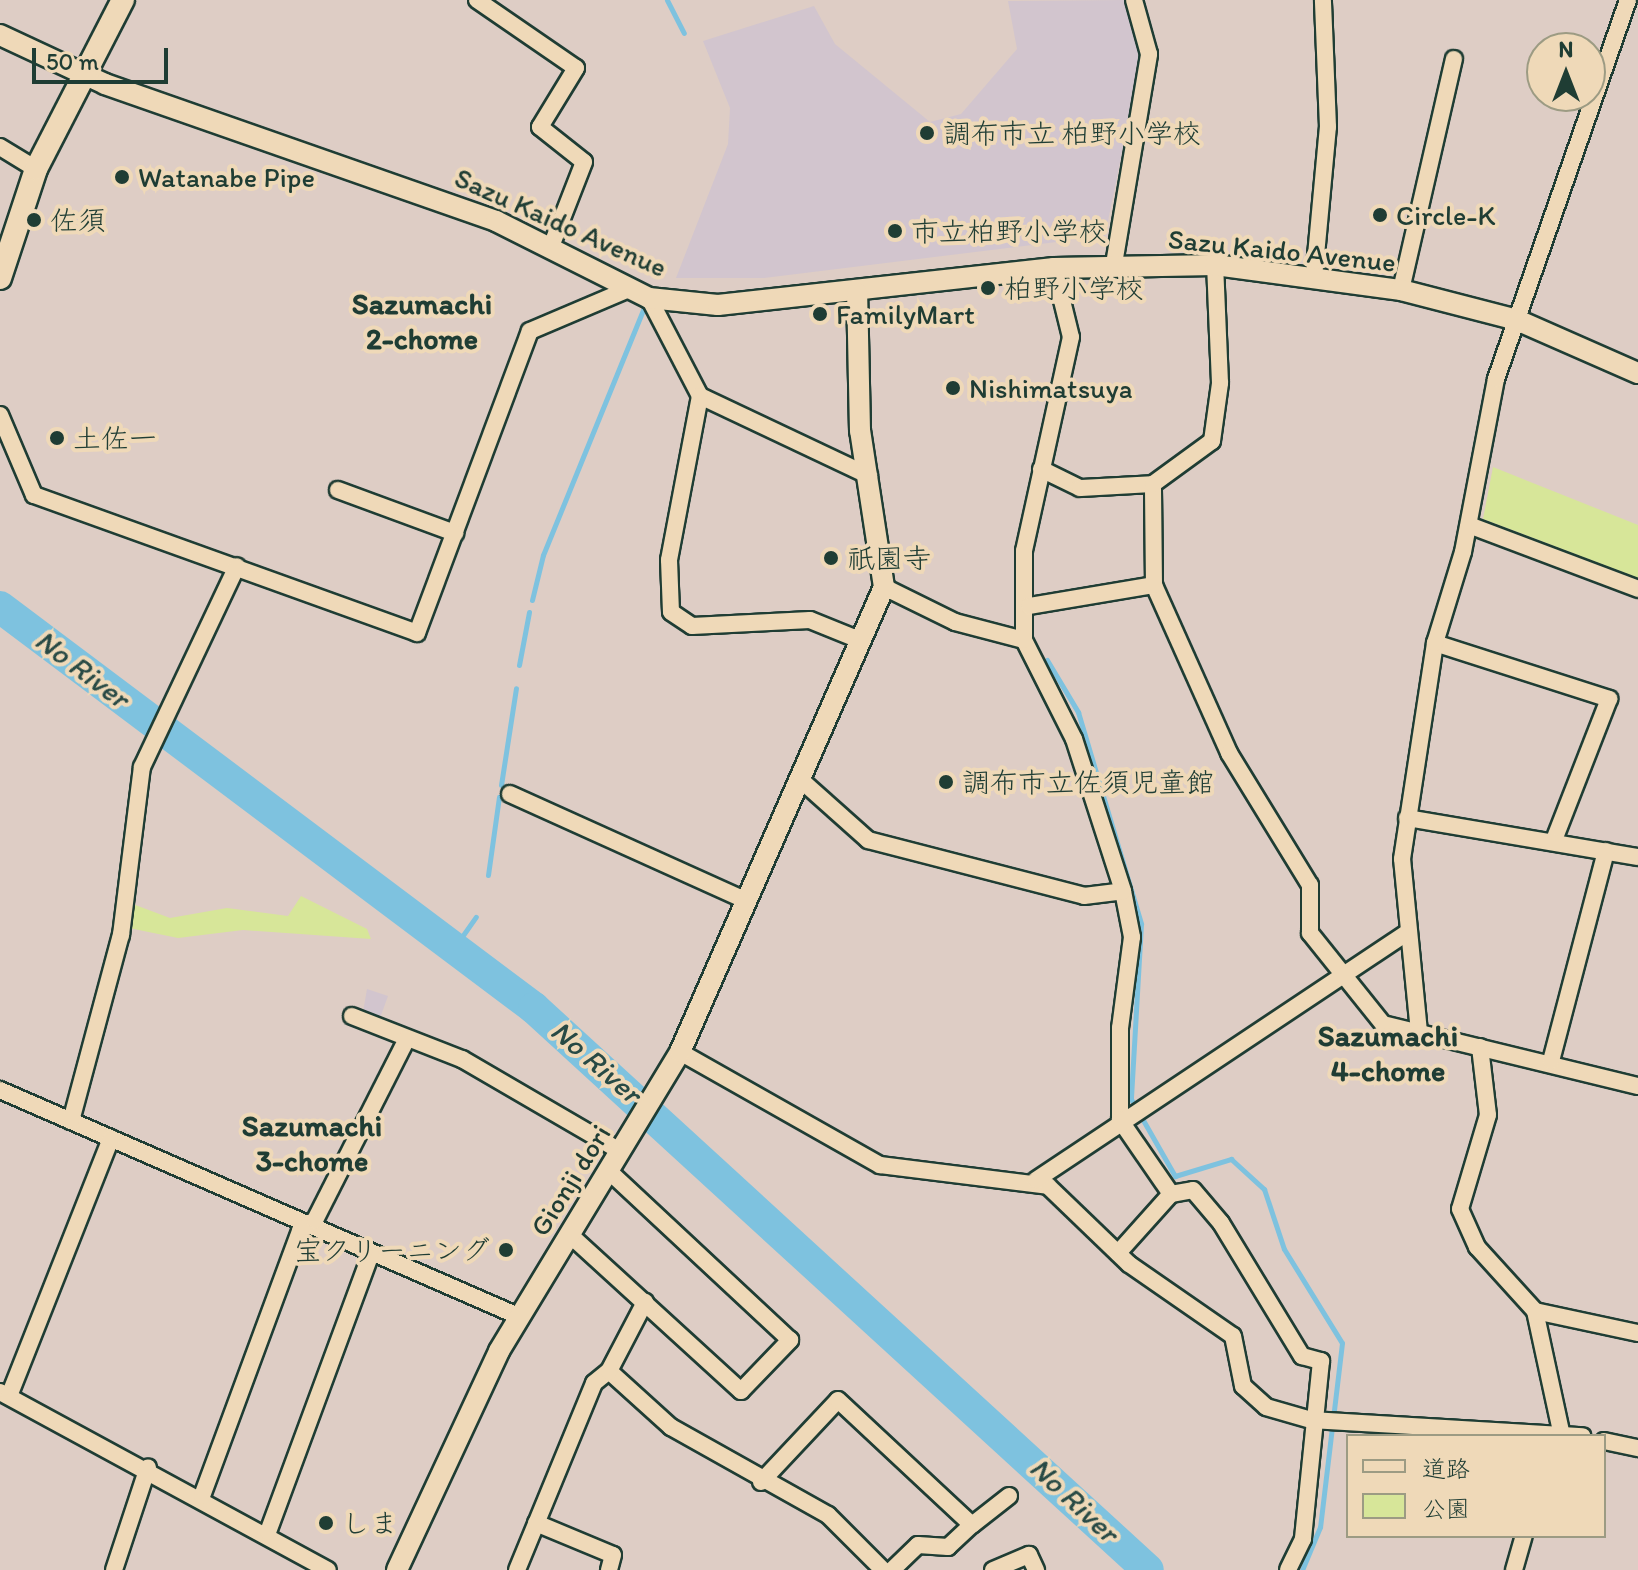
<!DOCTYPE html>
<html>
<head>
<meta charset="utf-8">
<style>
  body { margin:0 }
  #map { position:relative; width:1638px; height:1570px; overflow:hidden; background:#decdc5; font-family:Itim,"Klee One",sans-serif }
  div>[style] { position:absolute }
  .built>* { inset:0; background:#d2c5ce }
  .green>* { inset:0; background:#d7e699 }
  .stream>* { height:5px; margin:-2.5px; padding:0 2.5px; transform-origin:2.5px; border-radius:2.5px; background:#7ec2df }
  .river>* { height:32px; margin:-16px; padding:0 16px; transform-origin:16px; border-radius:16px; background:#7ec2df }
  .roads { filter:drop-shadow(2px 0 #1f3d34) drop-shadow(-2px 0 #1f3d34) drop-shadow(0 2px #1f3d34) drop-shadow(0 -2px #1f3d34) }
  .minor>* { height:16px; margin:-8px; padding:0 8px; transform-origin:8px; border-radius:8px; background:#efd9b8 }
  .tertiary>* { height:20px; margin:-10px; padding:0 10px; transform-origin:10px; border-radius:10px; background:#efd9b8 }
  .secondary>* { height:22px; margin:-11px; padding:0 11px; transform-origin:11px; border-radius:11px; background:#efd9b8 }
  .dots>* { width:22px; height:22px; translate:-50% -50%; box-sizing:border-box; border:4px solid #efd9b8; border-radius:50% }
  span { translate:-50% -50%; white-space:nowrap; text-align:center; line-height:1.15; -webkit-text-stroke:8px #efd9b8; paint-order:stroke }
  .poi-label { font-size:28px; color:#1f3d34 }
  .left { translate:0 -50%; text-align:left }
  .right { translate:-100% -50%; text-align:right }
  .street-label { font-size:28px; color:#1f3d34 }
  .neighbourhood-label { font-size:30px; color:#1f3d34; font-weight:700 }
  .water-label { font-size:30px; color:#284a45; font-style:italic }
  .legend { position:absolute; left:1346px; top:1434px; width:260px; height:104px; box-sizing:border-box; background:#efd9b8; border:2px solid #9c9b83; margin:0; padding:10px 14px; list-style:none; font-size:24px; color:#1f3d34 }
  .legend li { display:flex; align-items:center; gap:16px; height:40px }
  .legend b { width:40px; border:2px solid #9c9b83 }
  .north { position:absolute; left:1526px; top:32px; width:80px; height:80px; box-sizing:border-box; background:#efd9b8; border:2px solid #9c9b83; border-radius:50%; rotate:0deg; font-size:22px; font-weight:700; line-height:32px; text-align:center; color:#1f3d34 }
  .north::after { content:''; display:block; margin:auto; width:28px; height:36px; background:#1f3d34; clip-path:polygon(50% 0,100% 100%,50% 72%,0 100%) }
  .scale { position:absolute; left:32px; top:48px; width:136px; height:36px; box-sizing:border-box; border:4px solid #1f3d34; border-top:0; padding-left:10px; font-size:24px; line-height:28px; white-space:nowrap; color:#1f3d34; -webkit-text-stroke:6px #efd9b8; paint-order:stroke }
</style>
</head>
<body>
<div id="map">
  <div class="built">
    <div style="clip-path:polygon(1124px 0,1142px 54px,1105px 236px,764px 278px,676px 278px,728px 144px,730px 108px,703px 41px,814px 6px,835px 44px,930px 122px,961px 114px,1017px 49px,1008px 1px)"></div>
    <div style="clip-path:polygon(367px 989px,388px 996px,380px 1018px,363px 1012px)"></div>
  </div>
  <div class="green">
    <div style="clip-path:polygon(1493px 467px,1638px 525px,1638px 578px,1483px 519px)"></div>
    <div style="clip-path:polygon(301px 896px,367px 929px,371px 939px,243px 930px,178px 938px,129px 928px,130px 903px,170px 918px,227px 908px,288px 916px)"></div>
  </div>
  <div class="stream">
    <div style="left:667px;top:0;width:37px;rotate:63deg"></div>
    <div style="left:532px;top:600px;width:46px;rotate:-76.3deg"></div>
    <div style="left:543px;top:555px;width:267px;rotate:-67.8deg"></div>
    <div style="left:1047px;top:660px;width:61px;rotate:59.2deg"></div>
    <div style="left:1078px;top:712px;width:221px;rotate:73.4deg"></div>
    <div style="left:1141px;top:924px;width:175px;rotate:93.3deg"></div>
    <div style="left:1131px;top:1099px;width:89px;rotate:60.3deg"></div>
    <div style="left:1175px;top:1176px;width:59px;rotate:-16.9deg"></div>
    <div style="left:1231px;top:1159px;width:45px;rotate:42.3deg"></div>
    <div style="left:1264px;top:1189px;width:63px;rotate:71.6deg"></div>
    <div style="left:1284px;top:1249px;width:110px;rotate:58.3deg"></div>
    <div style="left:1342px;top:1343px;width:185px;rotate:96.8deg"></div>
    <div style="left:1320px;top:1527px;width:47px;rotate:112.7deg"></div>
    <div style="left:519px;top:665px;width:54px;rotate:-79.3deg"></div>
    <div style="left:501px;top:785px;width:98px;rotate:-81.2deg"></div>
    <div style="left:488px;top:875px;width:79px;rotate:-82deg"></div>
    <div style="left:454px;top:948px;width:38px;rotate:-55deg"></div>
  </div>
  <div class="river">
    <div style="left:0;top:607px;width:668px;rotate:36.9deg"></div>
    <div style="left:534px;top:1008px;width:832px;rotate:42.47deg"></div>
  </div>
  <div class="roads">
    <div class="minor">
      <div style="left:477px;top:0;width:120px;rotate:34.5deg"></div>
      <div style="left:576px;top:68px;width:69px;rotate:121.4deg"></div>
      <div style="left:540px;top:127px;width:56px;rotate:38.5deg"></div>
      <div style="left:584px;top:162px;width:93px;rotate:111.3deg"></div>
      <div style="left:0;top:147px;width:42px;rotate:31.4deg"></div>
      <div style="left:1114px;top:264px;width:213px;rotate:-80.5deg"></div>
      <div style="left:1149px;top:54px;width:56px;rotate:-105.5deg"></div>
      <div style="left:1054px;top:268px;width:71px;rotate:76.2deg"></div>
      <div style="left:1071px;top:337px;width:219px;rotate:102.4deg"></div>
      <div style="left:1024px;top:551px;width:89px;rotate:90deg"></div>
      <div style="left:1024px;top:640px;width:111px;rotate:63.2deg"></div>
      <div style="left:1074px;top:739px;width:160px;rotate:72.1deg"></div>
      <div style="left:1123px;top:891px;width:47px;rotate:78.9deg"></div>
      <div style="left:1132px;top:937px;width:92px;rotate:97.5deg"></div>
      <div style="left:1120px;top:1028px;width:92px;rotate:90deg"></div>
      <div style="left:1120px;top:1120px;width:90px;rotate:55.4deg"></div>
      <div style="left:1314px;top:277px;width:151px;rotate:-84.7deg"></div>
      <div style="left:1328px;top:127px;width:127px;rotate:-92.3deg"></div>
      <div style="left:1401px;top:290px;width:237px;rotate:-77.1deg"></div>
      <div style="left:649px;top:298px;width:110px;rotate:62.5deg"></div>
      <div style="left:700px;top:396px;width:187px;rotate:25.3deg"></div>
      <div style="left:700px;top:396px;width:167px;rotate:100.7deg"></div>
      <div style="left:669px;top:560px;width:52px;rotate:87.8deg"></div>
      <div style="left:671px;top:612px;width:25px;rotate:34deg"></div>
      <div style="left:692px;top:626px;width:118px;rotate:-2.9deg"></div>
      <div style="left:810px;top:620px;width:56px;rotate:22deg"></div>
      <div style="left:0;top:415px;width:87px;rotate:67deg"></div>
      <div style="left:34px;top:495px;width:407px;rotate:19.8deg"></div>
      <div style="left:417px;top:633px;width:322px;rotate:-69.5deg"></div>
      <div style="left:530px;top:331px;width:108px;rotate:-23deg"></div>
      <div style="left:1041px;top:469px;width:43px;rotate:26deg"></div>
      <div style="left:1080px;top:488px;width:73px;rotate:-3.1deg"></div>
      <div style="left:338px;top:490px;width:125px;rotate:20.2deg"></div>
      <div style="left:1469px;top:525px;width:181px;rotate:20.7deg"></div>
      <div style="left:1154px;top:585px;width:184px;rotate:65.9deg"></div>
      <div style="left:1229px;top:753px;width:155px;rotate:58.5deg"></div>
      <div style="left:1310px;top:885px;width:48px;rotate:90deg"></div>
      <div style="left:1310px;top:933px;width:117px;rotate:51.3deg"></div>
      <div style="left:1383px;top:1024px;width:262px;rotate:13.7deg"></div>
      <div style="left:884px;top:587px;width:79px;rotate:26.2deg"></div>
      <div style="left:955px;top:622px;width:71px;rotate:14.6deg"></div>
      <div style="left:1029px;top:606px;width:127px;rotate:-9.5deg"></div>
      <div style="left:1154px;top:585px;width:101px;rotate:-90.6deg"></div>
      <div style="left:1153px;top:484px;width:73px;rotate:-36.1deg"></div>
      <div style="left:1212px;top:441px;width:59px;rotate:-82.1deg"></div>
      <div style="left:1220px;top:383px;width:118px;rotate:-92.4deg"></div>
      <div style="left:1435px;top:643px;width:183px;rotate:17.8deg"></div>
      <div style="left:1609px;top:699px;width:151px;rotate:111.3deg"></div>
      <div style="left:801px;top:780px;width:90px;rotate:41.8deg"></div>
      <div style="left:868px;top:840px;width:223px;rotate:14.5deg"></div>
      <div style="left:1084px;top:896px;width:39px;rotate:-7deg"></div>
      <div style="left:510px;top:794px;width:260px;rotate:24.3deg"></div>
      <div style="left:1407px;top:818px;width:234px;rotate:9.6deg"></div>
      <div style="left:352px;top:1016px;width:118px;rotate:21.4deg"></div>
      <div style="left:462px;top:1059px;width:183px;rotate:30.2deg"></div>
      <div style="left:1419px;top:1032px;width:174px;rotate:-95.6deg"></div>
      <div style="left:1402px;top:859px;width:219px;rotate:-81.3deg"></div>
      <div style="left:1435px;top:643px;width:95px;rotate:-72.9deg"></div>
      <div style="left:1463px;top:552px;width:176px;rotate:-79.2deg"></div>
      <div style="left:1496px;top:379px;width:401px;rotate:-70.8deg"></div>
      <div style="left:1480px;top:1047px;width:68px;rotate:83.3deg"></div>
      <div style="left:1488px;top:1115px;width:98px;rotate:106.6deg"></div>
      <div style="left:1460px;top:1209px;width:42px;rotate:65.9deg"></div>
      <div style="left:1477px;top:1247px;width:86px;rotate:47.8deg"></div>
      <div style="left:1535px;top:1311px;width:128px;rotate:77.8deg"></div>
      <div style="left:680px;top:1052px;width:230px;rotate:29.5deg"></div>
      <div style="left:880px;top:1165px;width:169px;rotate:7.1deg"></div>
      <div style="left:1048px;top:1186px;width:112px;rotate:43.9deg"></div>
      <div style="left:1129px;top:1264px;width:126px;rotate:34.7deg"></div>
      <div style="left:1233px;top:1336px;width:51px;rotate:78.7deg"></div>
      <div style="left:1243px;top:1386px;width:31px;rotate:42deg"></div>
      <div style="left:1266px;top:1407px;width:47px;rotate:16.1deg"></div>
      <div style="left:1311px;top:1420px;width:272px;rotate:3.4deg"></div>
      <div style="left:1551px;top:1061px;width:217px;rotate:-75.3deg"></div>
      <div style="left:0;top:1090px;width:565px;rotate:23.57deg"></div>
      <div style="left:71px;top:1121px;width:193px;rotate:-75deg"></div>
      <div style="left:121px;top:935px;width:169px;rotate:-82.9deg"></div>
      <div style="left:142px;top:767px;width:222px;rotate:-64.7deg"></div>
      <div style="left:1036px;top:1180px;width:447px;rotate:-33.7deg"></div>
      <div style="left:569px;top:1234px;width:233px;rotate:42.4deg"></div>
      <div style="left:741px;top:1391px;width:71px;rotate:-46.1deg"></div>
      <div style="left:790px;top:1340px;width:248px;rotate:-137deg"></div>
      <div style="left:1118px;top:1253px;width:79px;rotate:-48.1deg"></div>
      <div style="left:1171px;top:1194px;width:22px;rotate:-10deg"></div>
      <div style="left:1193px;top:1190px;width:43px;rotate:49.7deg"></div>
      <div style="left:1221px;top:1223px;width:156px;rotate:58.7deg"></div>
      <div style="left:1302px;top:1356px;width:20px;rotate:15deg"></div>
      <div style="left:1321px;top:1361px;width:179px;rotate:95.8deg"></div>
      <div style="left:1303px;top:1539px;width:34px;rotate:116deg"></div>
      <div style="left:1535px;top:1311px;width:105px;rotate:12.1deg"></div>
      <div style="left:609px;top:1371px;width:84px;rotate:42.1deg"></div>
      <div style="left:671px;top:1427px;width:180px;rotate:29.3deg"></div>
      <div style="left:828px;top:1515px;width:78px;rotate:45deg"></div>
      <div style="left:0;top:1392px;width:373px;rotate:28.5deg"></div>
      <div style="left:9px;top:1396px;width:277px;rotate:-68.4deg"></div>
      <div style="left:1604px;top:1441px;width:35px;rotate:12deg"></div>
      <div style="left:761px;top:1482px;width:112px;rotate:-46.8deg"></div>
      <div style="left:838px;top:1400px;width:183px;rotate:43deg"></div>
      <div style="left:972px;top:1525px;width:47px;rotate:-38.1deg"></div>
      <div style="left:202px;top:1496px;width:283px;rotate:-69.7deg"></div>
      <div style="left:300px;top:1231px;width:19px;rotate:-36deg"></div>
      <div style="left:315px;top:1220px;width:203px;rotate:-63.1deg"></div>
      <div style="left:536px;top:1523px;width:83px;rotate:22.6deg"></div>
      <div style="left:613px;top:1555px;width:16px;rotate:105deg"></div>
      <div style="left:268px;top:1532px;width:297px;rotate:-69.7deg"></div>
      <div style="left:114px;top:1570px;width:108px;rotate:-71.7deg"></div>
      <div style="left:517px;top:1570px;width:202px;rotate:-67.6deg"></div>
      <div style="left:594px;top:1383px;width:19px;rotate:-39deg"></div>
      <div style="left:609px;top:1371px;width:78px;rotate:-62.4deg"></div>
      <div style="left:892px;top:1570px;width:36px;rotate:-44deg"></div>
      <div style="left:918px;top:1545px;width:30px;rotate:4deg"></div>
      <div style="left:948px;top:1547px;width:33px;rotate:-43deg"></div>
      <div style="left:993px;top:1570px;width:39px;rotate:-23deg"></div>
      <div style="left:1029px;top:1555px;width:17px;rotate:65deg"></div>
      <div style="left:1514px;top:1570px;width:35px;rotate:-74deg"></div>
    </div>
    <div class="tertiary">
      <div style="left:0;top:35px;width:116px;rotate:25deg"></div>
      <div style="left:105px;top:84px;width:414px;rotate:19.3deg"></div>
      <div style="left:496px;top:221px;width:171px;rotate:26.7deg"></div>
      <div style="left:649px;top:298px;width:69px;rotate:5.8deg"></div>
      <div style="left:718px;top:305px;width:338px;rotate:-6.3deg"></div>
      <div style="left:1054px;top:268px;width:161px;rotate:-1.1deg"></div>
      <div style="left:1215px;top:265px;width:188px;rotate:7.7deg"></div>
      <div style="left:1401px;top:290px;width:120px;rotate:14.5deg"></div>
      <div style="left:1517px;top:320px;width:132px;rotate:23.7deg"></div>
      <div style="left:397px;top:1570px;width:242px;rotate:-65deg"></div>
      <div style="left:499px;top:1351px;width:350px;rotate:-58.8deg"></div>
      <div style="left:680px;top:1052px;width:508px;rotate:-66.31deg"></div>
      <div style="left:884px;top:587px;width:158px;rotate:-98.7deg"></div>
      <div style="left:860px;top:431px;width:138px;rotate:-91.2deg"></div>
    </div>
    <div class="secondary">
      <div style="left:0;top:278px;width:115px;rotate:-71.7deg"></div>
      <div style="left:36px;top:169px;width:190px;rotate:-62.8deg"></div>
    </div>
  </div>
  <div class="dots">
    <div style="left:927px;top:133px;background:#1f3d34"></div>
    <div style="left:122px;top:177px;background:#1f3d34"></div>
    <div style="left:1380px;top:215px;background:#1f3d34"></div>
    <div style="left:34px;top:220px;background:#1f3d34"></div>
    <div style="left:895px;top:231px;background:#1f3d34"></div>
    <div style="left:988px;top:288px;background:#1f3d34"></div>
    <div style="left:820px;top:314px;background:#1f3d34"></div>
    <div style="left:953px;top:388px;background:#1f3d34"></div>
    <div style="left:57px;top:438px;background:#1f3d34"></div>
    <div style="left:831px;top:558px;background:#1f3d34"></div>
    <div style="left:946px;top:782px;background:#1f3d34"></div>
    <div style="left:506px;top:1250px;background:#1f3d34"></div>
    <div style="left:326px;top:1523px;background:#1f3d34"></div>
  </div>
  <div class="poi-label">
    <span class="left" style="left:943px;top:133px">調布市立 柏野小学校</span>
    <span class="left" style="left:138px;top:177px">Watanabe Pipe</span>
    <span class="left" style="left:1396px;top:215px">Circle-K</span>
    <span class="left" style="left:50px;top:220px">佐須</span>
    <span class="left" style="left:911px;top:231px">市立柏野小学校</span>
    <span class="left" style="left:1004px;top:288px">柏野小学校</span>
    <span class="left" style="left:836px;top:314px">FamilyMart</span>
    <span class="left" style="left:969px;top:388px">Nishimatsuya</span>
    <span class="left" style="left:73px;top:438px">土佐一</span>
    <span class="left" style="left:847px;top:558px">祇園寺</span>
    <span class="left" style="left:962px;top:782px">調布市立佐須児童館</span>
    <span class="right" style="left:490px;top:1250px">宝クリーニング</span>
    <span class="left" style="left:342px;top:1523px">しま</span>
  </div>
  <div class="street-label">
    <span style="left:561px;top:222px;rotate:24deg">Sazu Kaido Avenue</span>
    <span style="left:1282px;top:250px;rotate:6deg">Sazu Kaido Avenue</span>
    <span style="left:570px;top:1180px;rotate:-58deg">Gionji dori</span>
  </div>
  <div class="neighbourhood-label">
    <span style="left:422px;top:321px">Sazumachi<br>2-chome</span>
    <span style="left:1388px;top:1053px">Sazumachi<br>4-chome</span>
    <span style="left:312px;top:1143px">Sazumachi<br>3-chome</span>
  </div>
  <div class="water-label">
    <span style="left:82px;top:669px;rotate:37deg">No River</span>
    <span style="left:596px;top:1062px;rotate:41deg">No River</span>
    <span style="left:1074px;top:1500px;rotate:43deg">No River</span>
  </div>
  <ul class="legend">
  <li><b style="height:10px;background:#efd9b8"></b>道路</li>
  <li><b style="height:22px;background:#d7e699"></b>公園</li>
  </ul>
  <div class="north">N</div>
  <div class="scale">50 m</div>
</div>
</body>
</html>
